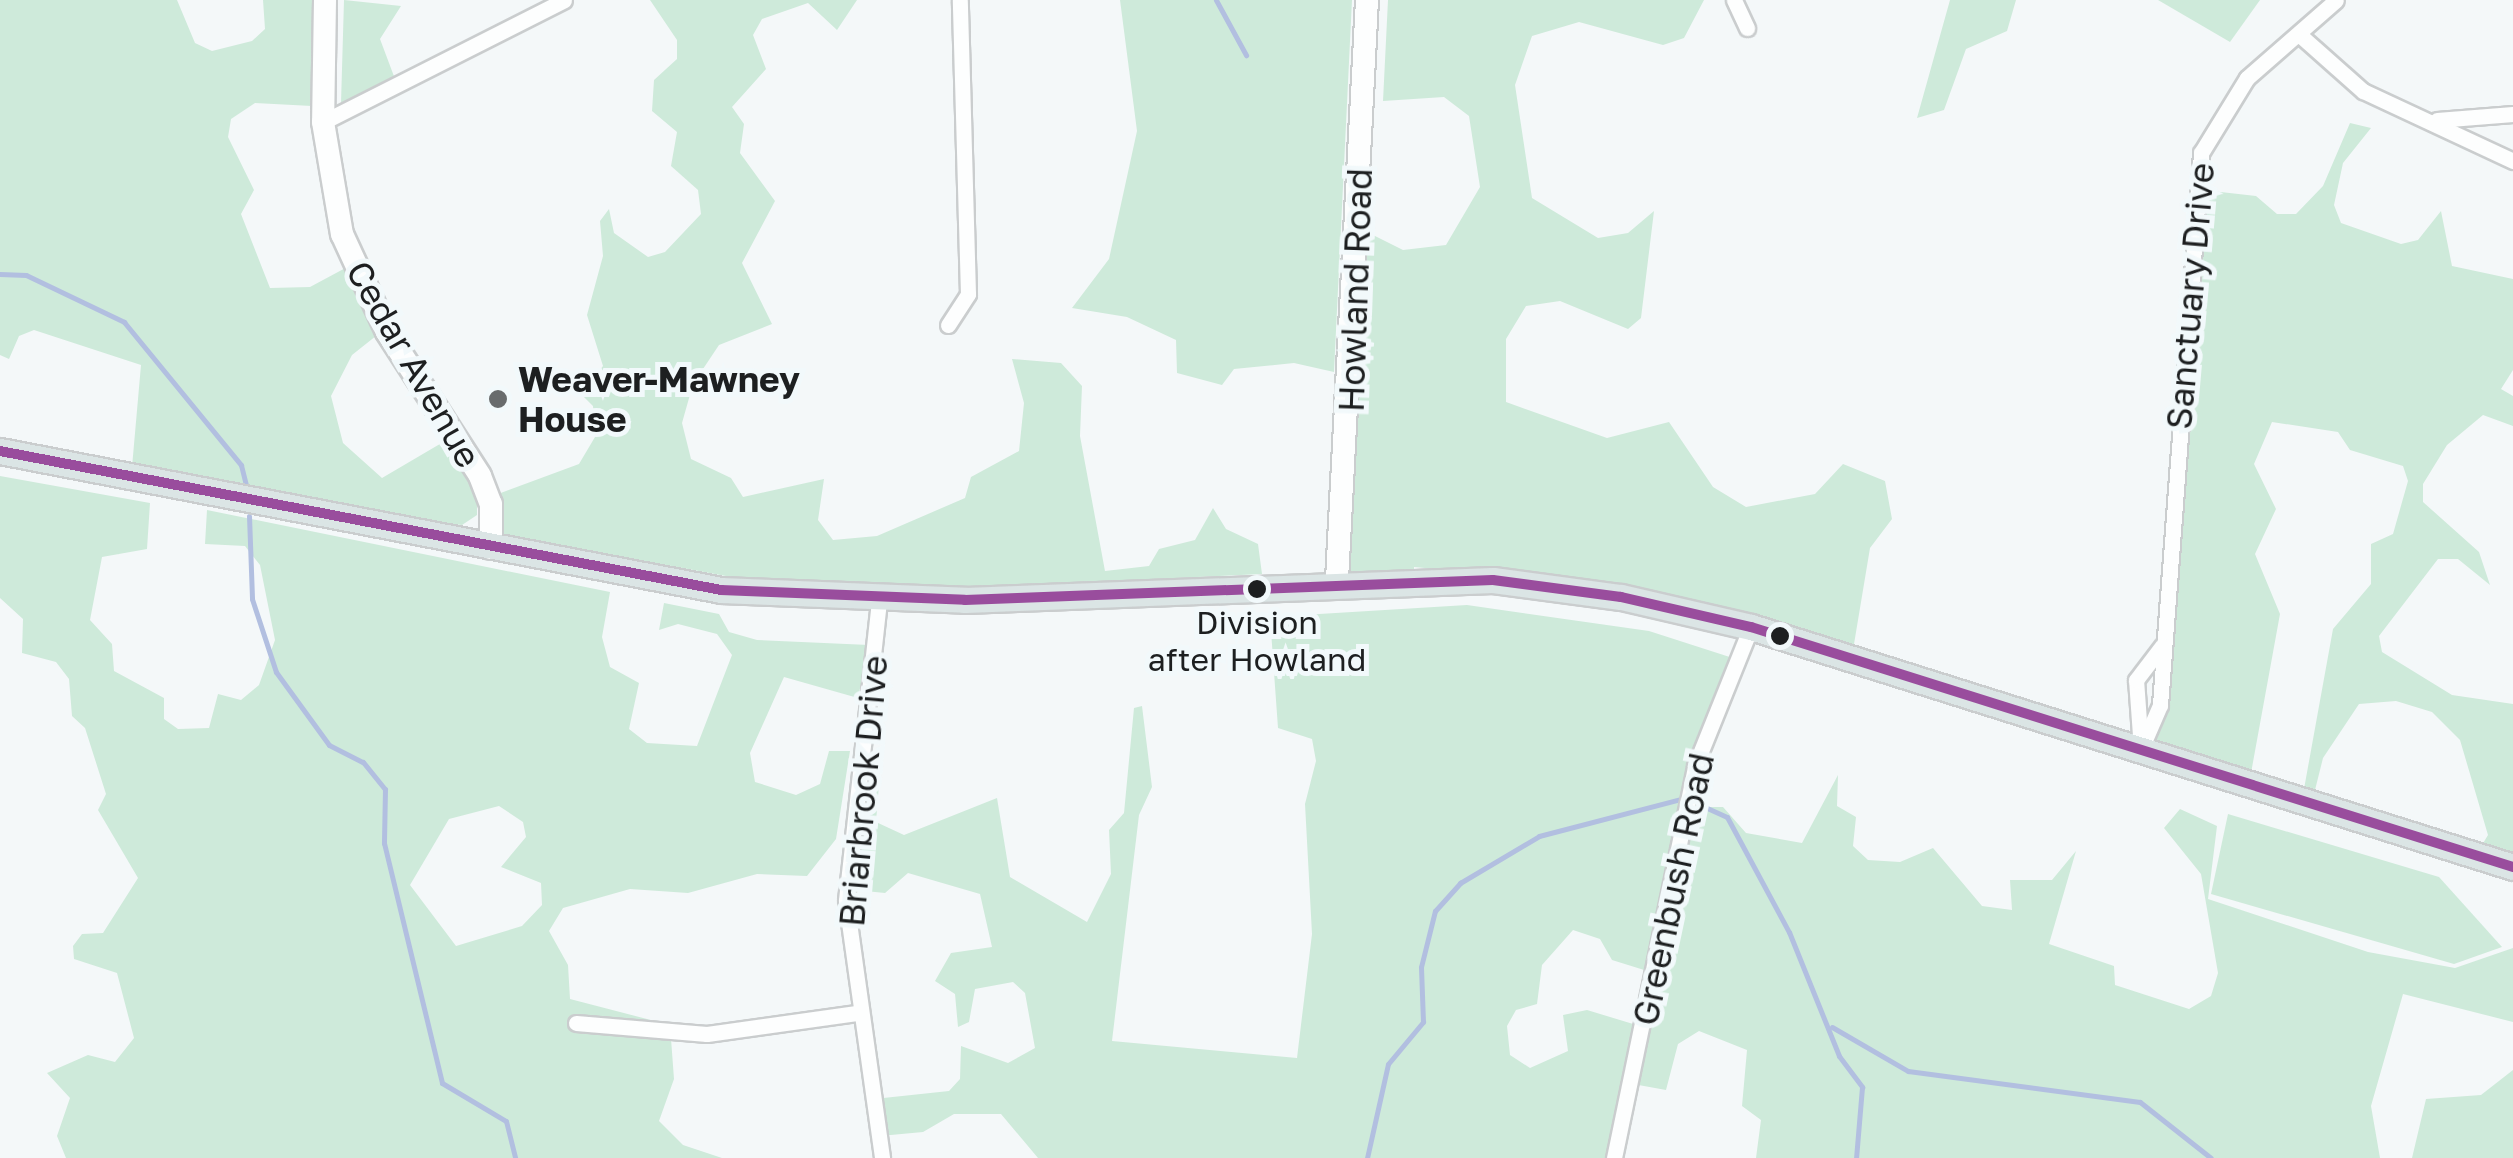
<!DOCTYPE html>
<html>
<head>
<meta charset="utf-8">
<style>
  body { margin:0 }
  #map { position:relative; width:2513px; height:1158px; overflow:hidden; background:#f4f8f9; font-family:"Golos Text",sans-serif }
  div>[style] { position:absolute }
  .green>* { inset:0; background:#ceeada }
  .stream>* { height:5px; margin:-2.5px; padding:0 2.5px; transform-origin:2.5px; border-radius:2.5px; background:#b2bfe0 }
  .roads { filter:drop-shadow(2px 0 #cacdce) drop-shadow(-2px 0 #cacdce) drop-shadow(0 2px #cacdce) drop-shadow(0 -2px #cacdce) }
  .street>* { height:15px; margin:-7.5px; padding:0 7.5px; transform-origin:7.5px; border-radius:7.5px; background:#fdfefe }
  .secondary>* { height:22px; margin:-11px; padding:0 11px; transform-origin:11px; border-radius:11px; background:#fdfefe }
  .primary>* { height:25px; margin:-12.5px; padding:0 12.5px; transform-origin:12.5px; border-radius:12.5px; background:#dbe5e5 }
  .bus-1>* { height:10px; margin:-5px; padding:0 5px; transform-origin:5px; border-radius:5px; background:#994d9d }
  .dots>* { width:28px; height:28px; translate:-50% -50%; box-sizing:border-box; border:5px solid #f2f9fb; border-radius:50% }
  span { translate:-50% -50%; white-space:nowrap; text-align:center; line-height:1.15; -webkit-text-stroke:10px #f2f9fb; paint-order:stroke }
  .bus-label { font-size:32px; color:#1d1f20 }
  .street-label { font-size:35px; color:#1d1f20 }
  .poi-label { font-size:35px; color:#1d1f20; font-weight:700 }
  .left { translate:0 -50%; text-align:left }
</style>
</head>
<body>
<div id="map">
  <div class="green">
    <div style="clip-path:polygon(0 0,177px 0,195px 43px,212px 51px,252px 41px,265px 29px,263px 0,312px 0,312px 106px,255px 103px,231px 119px,228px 137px,254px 190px,241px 214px,270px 288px,310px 287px,351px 265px,386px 328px,352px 355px,331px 396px,343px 443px,382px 478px,445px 441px,477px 498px,477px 515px,462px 525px,402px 519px,132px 467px,141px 365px,34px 330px,19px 336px,9px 359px,0 355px)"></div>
    <div style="clip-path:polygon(344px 0,401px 6px,380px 39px,395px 79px,341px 103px)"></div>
    <div style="clip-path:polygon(650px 0,857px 0,837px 30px,808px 3px,762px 19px,753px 35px,766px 69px,732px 107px,744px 124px,740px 153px,775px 201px,742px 263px,772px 324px,719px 345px,693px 384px,682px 423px,691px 459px,731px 478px,743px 497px,824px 479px,818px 520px,833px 540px,877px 536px,965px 498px,971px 477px,1019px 451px,1024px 403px,1012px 359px,1061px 363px,1082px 386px,1080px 436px,1105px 571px,1149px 566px,1159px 549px,1195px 540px,1213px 508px,1226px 529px,1258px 544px,1262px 574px,962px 588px,764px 583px,503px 535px,498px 494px,579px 464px,595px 437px,593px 406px,581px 394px,603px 366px,587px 315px,603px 256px,600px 221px,609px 209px,614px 233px,648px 257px,665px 252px,701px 214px,698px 190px,671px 166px,677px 132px,652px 111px,654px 80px,677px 59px,677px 40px)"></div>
    <div style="clip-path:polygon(1120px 0,1352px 0,1334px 372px,1294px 363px,1234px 369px,1222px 385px,1177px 373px,1176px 340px,1127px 317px,1072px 308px,1109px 259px,1137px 131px)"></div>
    <div style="clip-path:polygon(1388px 0,1704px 0,1684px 38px,1663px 45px,1579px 22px,1532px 36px,1515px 85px,1532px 198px,1598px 238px,1628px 233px,1654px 211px,1641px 318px,1628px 329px,1560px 301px,1526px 306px,1506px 339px,1506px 402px,1607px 438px,1669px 422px,1713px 487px,1746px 507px,1815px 494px,1843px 464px,1885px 481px,1892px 519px,1870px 548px,1853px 650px,1716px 606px,1610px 585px,1414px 567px,1414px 579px,1347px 582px,1361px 229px,1403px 250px,1446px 245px,1480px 187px,1469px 116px,1444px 97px,1383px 101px)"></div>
    <div style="clip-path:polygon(1950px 0,2016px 0,2007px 31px,1966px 49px,1944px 110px,1917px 118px)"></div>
    <div style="clip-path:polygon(2158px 0,2260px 0,2230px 42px)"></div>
    <div style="clip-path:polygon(2350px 123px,2371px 128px,2343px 163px,2334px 205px,2341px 223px,2401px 244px,2418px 240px,2441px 211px,2452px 266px,2513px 279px,2513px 370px,2501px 389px,2513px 396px,2513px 426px,2483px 415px,2447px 445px,2423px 484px,2423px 502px,2479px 552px,2490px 585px,2458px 559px,2438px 559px,2379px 636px,2382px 652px,2452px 695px,2513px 704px,2513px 860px,2479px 850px,2488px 835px,2460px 740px,2432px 712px,2396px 701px,2359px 704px,2323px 758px,2312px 802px,2302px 800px,2333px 629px,2371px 584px,2371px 544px,2393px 534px,2408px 481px,2403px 466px,2350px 450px,2338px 432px,2272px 422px,2254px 464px,2276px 509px,2255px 554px,2280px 614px,2249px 784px,2151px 753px,2203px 190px,2256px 196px,2277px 214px,2296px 214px,2323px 186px)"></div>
    <div style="clip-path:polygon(evenodd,0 476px,150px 503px,147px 549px,102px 557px,90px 620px,112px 644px,114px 671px,164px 698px,164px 719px,178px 729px,209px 728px,218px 694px,241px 700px,259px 685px,275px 640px,260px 565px,245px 546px,205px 544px,207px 510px,610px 592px,602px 637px,610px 667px,639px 683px,629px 729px,647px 743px,697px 746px,732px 655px,717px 634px,678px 624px,659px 630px,664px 603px,719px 614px,729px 632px,757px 640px,869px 645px,858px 698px,784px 677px,750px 753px,755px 782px,796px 795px,820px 784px,829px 751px,850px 751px,836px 839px,807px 876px,757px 874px,688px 893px,630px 889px,563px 908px,549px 931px,568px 965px,570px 999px,670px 1025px,674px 1079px,659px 1121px,683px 1145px,722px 1158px,66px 1158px,57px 1136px,70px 1098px,47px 1073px,88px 1055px,115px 1062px,134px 1038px,117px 973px,74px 959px,73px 946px,82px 934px,103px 933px,138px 878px,98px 810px,106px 794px,85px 728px,72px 716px,69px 679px,56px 662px,22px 653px,23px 619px,0 598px,0 476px,499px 806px,523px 822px,526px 837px,501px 867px,541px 883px,542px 905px,522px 926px,456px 946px,410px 885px,449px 819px,499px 806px)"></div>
    <div style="clip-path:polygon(evenodd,1467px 605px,1649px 631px,1739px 660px,1688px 807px,1723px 807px,1746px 833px,1802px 843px,1838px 775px,1837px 806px,1856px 817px,1853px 846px,1868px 860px,1900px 862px,1933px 848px,1982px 906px,2012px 910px,2010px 880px,2052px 880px,2076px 851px,2049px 944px,2114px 966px,2115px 985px,2189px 1009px,2211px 996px,2218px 973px,2201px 874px,2164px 828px,2180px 809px,2217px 826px,2208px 899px,2368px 952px,2455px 968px,2513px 948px,2513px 1022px,2403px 994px,2371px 1106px,2380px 1158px,1756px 1158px,1761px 1120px,1742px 1106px,1747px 1050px,1699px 1031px,1678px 1044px,1666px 1090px,1633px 1084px,1618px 1158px,1038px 1158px,1001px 1114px,954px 1114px,923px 1132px,880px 1136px,874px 1099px,949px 1091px,960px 1079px,961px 1046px,1008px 1063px,1035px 1048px,1025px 993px,1013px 982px,975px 989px,969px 1022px,958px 1027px,955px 994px,935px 981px,951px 953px,992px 947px,980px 894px,908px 873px,885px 893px,865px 891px,861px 847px,872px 765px,880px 771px,876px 822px,904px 835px,997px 798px,1010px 877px,1087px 922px,1111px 874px,1109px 830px,1124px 813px,1134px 708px,1142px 706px,1152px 787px,1139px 815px,1112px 1041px,1297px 1058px,1312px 934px,1305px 804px,1316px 761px,1312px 739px,1278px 728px,1270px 617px,1467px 605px,1573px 930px,1600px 939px,1612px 960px,1657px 974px,1643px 1027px,1587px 1010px,1563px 1015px,1568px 1051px,1530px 1068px,1510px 1055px,1507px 1026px,1516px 1010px,1537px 1004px,1542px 965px,1573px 930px)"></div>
    <div style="clip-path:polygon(2228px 814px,2439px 877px,2502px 947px,2454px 964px,2211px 894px)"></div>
    <div style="clip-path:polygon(2513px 1070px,2513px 1158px,2412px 1158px,2426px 1099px,2481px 1095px)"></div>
  </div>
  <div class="stream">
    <div style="left:1216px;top:0;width:63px;rotate:61.4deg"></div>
    <div style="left:0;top:274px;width:26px;rotate:2deg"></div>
    <div style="left:26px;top:275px;width:109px;rotate:25.6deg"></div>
    <div style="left:124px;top:322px;width:185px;rotate:50.7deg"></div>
    <div style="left:241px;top:465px;width:21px;rotate:76deg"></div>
    <div style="left:249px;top:516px;width:83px;rotate:87.9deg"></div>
    <div style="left:252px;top:599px;width:77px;rotate:71.8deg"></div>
    <div style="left:276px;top:672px;width:90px;rotate:54deg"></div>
    <div style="left:329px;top:745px;width:38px;rotate:27deg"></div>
    <div style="left:363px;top:762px;width:35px;rotate:51deg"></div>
    <div style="left:385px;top:789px;width:54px;rotate:91.1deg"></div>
    <div style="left:384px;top:843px;width:247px;rotate:76.4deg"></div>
    <div style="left:442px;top:1083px;width:74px;rotate:30.7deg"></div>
    <div style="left:506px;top:1121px;width:38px;rotate:76deg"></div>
    <div style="left:1832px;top:1027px;width:88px;rotate:30.1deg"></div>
    <div style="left:1908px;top:1071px;width:234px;rotate:7.6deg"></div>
    <div style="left:2140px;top:1102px;width:90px;rotate:38.3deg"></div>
    <div style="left:1367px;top:1158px;width:96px;rotate:-77.4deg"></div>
    <div style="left:1388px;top:1064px;width:55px;rotate:-50.2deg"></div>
    <div style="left:1423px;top:1022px;width:55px;rotate:-92.1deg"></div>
    <div style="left:1421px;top:967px;width:58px;rotate:-76deg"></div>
    <div style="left:1435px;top:911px;width:38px;rotate:-48deg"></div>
    <div style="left:1460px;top:883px;width:92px;rotate:-30.7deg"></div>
    <div style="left:1539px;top:836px;width:151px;rotate:-14.6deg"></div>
    <div style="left:1685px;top:798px;width:46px;rotate:24.3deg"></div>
    <div style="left:1727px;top:817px;width:131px;rotate:61.7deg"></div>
    <div style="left:1789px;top:932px;width:134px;rotate:68deg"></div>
    <div style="left:1839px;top:1056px;width:39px;rotate:53deg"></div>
    <div style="left:1862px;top:1087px;width:71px;rotate:94.8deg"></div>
  </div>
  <div class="roads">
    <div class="street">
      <div style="left:1734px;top:0;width:31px;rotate:65deg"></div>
      <div style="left:2301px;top:36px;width:83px;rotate:41.6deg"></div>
      <div style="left:2363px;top:91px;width:166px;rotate:25deg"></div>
      <div style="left:2437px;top:120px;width:76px;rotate:-4.5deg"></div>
      <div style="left:323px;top:122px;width:270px;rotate:-26.8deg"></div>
      <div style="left:948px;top:325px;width:37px;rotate:-57deg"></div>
      <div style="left:968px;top:294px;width:294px;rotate:-91.6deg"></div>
      <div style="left:879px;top:601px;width:302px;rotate:96.3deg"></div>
      <div style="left:846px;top:901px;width:260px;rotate:82deg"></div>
      <div style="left:2141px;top:749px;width:48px;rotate:-66.6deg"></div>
      <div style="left:2160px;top:705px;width:554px;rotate:-85.75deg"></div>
      <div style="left:2201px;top:153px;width:88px;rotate:-58.5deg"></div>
      <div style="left:2247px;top:78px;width:118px;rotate:-41.2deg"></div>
      <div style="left:2141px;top:749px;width:69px;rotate:-94.1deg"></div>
      <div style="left:2136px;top:680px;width:43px;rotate:-52.6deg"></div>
      <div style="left:576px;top:1023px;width:131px;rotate:4.8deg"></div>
      <div style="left:707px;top:1034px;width:151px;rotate:-8deg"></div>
      <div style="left:1614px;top:1158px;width:400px;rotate:-78.3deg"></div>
      <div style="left:1695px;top:766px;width:150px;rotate:-68.1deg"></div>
    </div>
    <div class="secondary">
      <div style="left:325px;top:0;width:122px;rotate:90.9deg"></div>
      <div style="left:323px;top:122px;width:114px;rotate:80.4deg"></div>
      <div style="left:342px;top:234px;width:108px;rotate:65.3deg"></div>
      <div style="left:387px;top:332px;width:171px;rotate:57.1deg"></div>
      <div style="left:480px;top:476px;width:30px;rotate:69deg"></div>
      <div style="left:491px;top:504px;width:44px;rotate:90deg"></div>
      <div style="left:1337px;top:580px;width:581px;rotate:-87.04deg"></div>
    </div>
    <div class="primary">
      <div style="left:0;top:451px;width:734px;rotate:10.91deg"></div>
      <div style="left:721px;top:590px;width:244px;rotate:2.3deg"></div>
      <div style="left:965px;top:600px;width:528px;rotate:-2.17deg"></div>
      <div style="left:1493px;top:580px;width:129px;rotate:7.6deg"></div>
      <div style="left:1621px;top:597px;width:133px;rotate:13deg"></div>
      <div style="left:1751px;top:627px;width:799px;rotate:17.48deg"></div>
    </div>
  </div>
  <div class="bus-1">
    <div style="left:0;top:451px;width:734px;rotate:10.91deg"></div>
    <div style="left:721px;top:590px;width:244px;rotate:2.3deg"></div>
    <div style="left:965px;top:600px;width:528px;rotate:-2.17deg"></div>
    <div style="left:1493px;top:580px;width:129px;rotate:7.6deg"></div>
    <div style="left:1621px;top:597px;width:133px;rotate:13deg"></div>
    <div style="left:1751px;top:627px;width:799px;rotate:17.48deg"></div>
  </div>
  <div class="dots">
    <div style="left:498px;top:399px;background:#686b6c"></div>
    <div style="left:1257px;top:589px;background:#1d1f20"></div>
    <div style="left:1780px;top:636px;background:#1d1f20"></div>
  </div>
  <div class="bus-label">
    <span style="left:1257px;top:641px">Division<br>after Howland</span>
  </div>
  <div class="street-label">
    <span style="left:1355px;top:290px;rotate:-88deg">Howland Road</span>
    <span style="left:2190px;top:296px;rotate:-85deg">Sanctuary Drive</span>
    <span style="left:414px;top:364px;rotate:60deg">Cedar Avenue</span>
    <span style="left:863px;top:791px;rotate:-85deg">Briarbrook Drive</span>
    <span style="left:1673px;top:889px;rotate:-78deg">Greenbush Road</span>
  </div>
  <div class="poi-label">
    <span class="left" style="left:518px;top:399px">Weaver-Mawney<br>House</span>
  </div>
</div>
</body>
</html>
